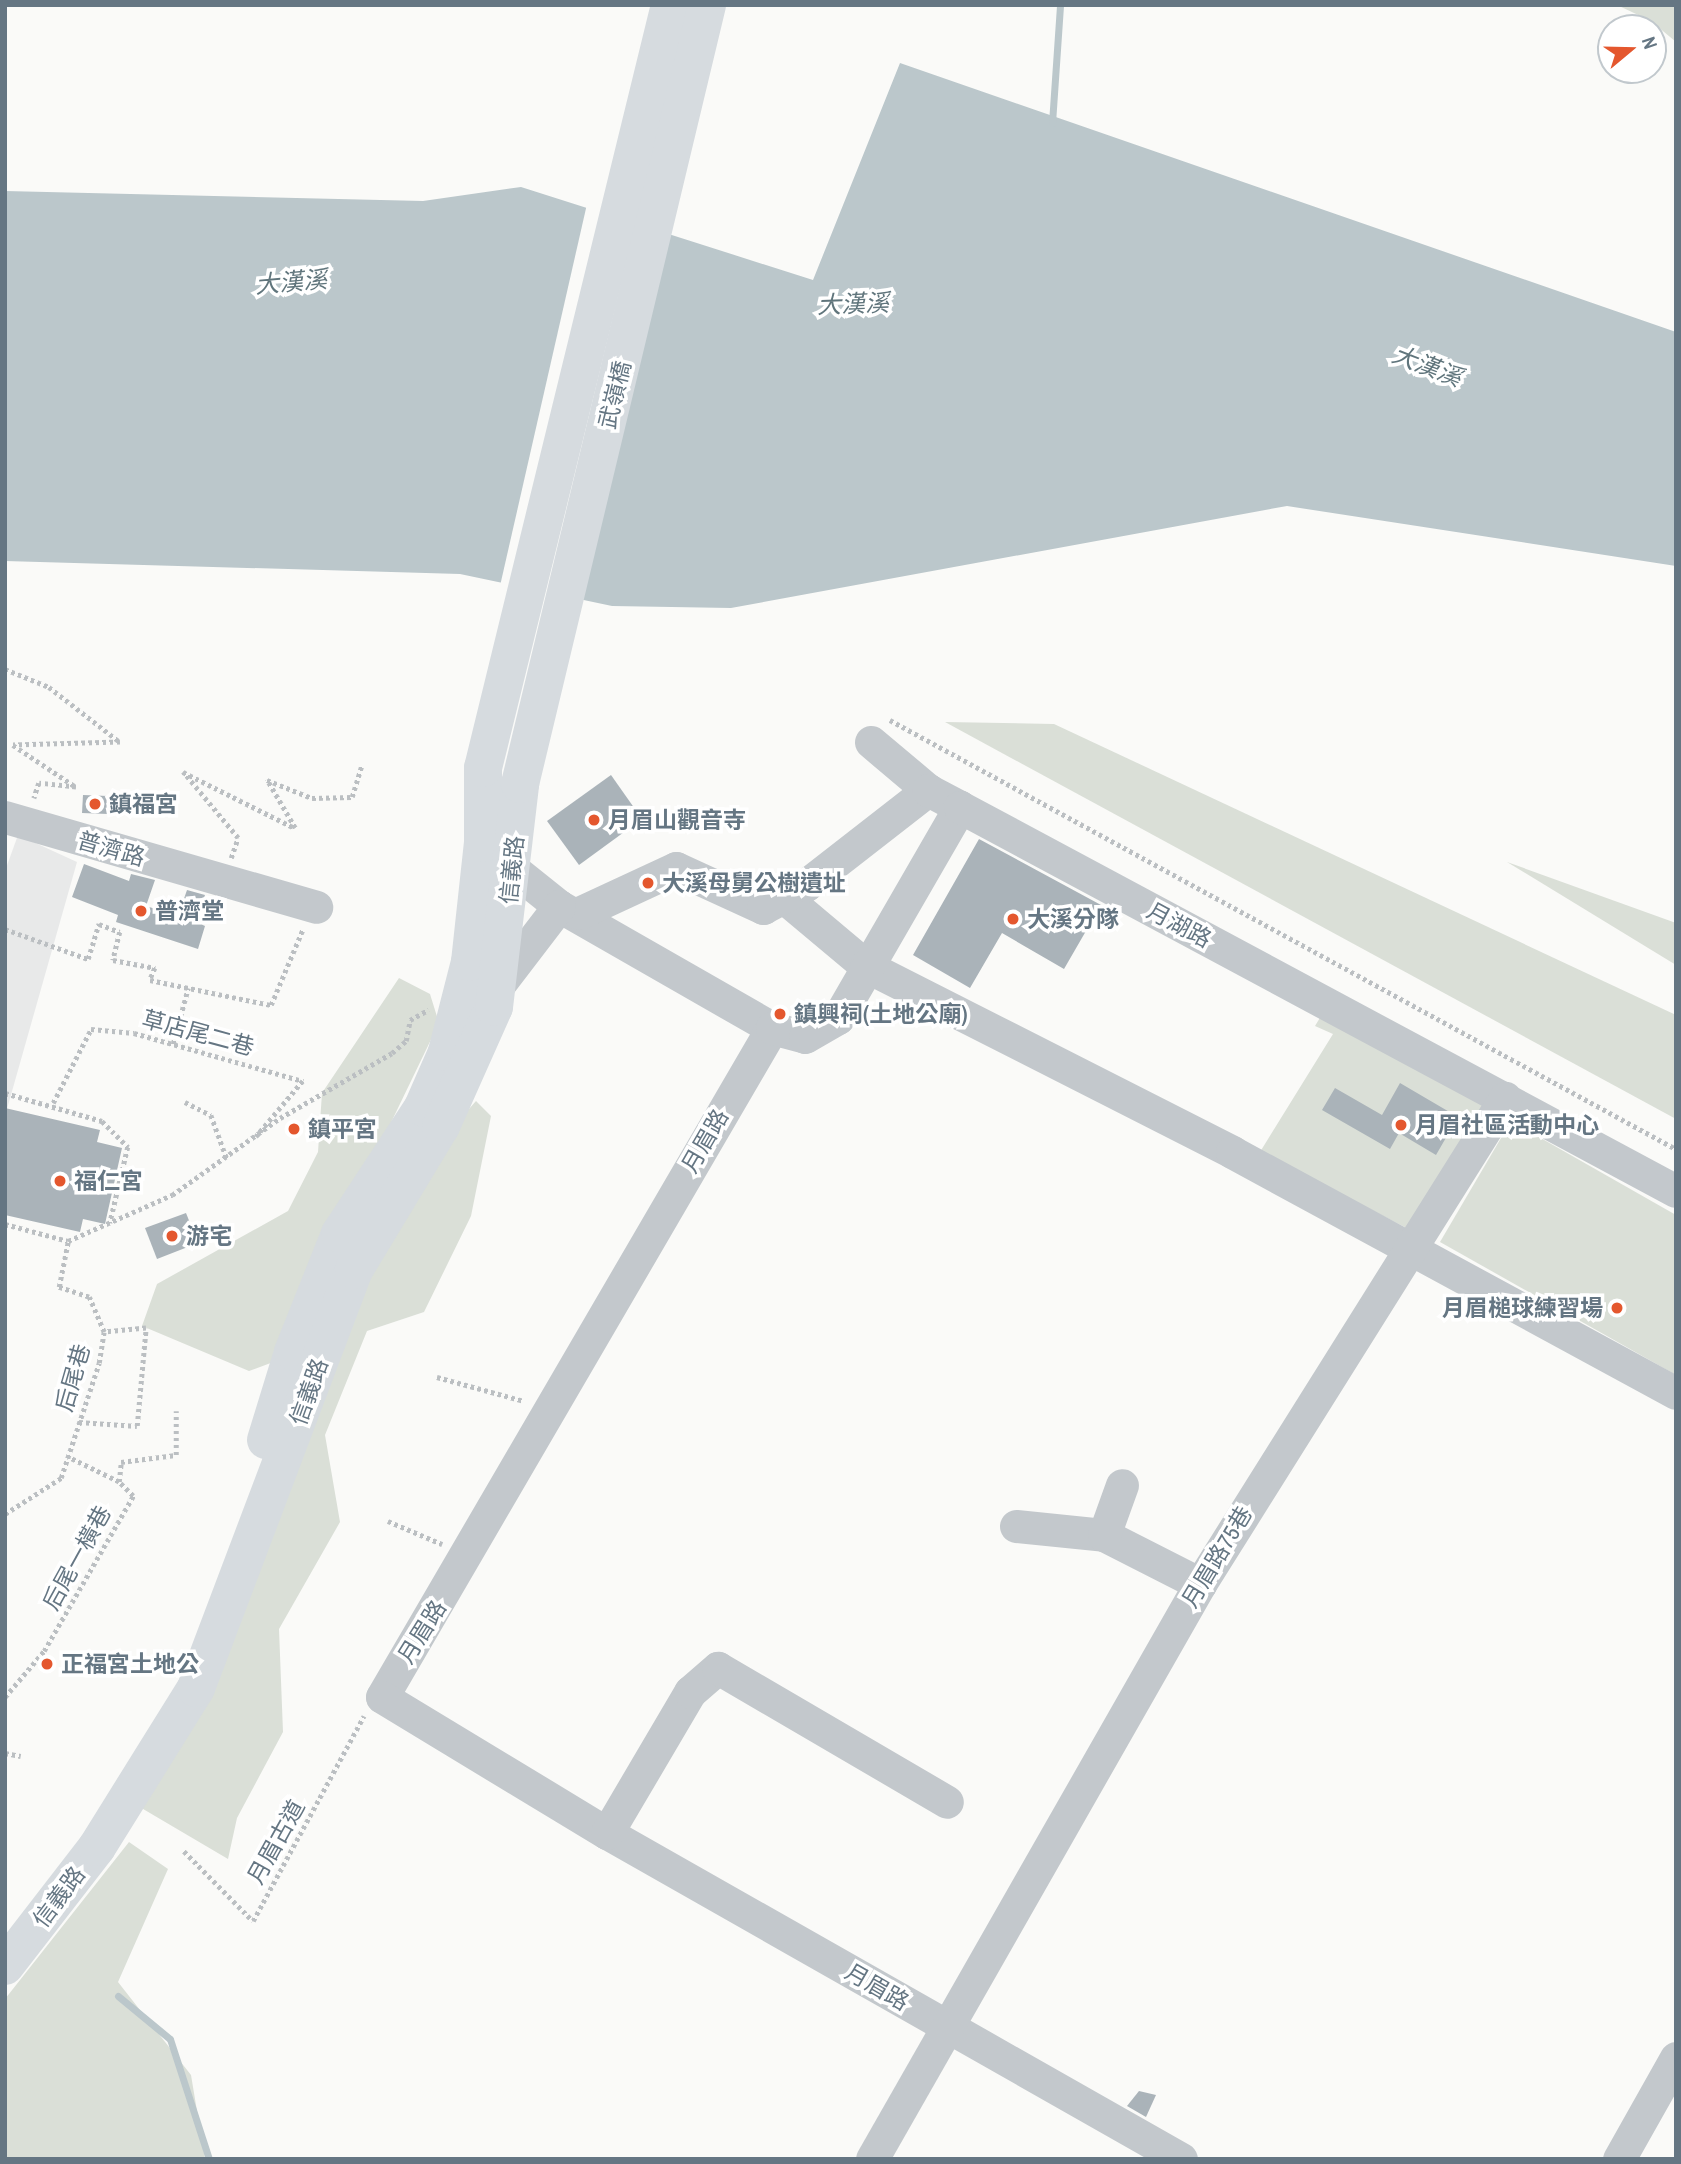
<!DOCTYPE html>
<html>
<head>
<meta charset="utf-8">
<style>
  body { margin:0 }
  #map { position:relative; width:1681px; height:2164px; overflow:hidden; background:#fafaf8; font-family:"Archivo Narrow","Noto Sans TC",sans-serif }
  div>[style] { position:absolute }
  .built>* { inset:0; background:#e8e9e9 }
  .green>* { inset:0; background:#dadfd7 }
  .water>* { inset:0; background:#bbc7cb }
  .pier>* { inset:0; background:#fafaf8 }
  .stream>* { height:7px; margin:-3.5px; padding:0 3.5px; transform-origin:3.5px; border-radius:3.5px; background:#bbc7cb }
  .building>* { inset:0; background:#aab3b9 }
  .path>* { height:4.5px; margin-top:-2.25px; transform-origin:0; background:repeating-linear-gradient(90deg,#bbbfc2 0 3.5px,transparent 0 7px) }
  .minor>* { height:33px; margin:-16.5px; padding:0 16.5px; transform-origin:16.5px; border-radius:16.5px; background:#c3c8cc }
  .major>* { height:38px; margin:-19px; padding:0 19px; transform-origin:19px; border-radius:19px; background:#d6dbdf }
  .dots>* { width:19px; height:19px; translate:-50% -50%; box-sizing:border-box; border:4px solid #fff; border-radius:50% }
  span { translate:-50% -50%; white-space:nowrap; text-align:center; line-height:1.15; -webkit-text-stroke:7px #fff; paint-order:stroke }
  .street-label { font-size:23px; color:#657683 }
  .poi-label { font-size:23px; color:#657683; font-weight:700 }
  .left { translate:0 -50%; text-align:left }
  .right { translate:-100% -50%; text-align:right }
  .water-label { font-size:24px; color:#60757c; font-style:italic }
  .frame { position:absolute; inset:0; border:7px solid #657683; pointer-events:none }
  .north { position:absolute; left:1597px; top:14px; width:70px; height:70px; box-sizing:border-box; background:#fff; border:2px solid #c1c8cd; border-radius:50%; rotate:71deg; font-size:19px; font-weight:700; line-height:28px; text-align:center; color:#657683 }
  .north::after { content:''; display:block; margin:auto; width:24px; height:32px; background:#e4572e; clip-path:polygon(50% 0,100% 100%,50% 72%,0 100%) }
</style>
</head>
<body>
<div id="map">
  <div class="built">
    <div style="clip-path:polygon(18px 835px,77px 862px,5px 1116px,5px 871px)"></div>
  </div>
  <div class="green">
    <div style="clip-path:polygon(1617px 5px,1676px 5px,1676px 42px,1651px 21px)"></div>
    <div style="clip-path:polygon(945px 722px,1054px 724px,1676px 1015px,1676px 1119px)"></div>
    <div style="clip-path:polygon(1507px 862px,1676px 923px,1676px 965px)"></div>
    <div style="clip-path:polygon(399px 978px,430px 994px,439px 1023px,276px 1361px,249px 1371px,142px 1326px,157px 1284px,288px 1211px,318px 1152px,322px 1093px)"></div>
    <div style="clip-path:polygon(1327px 1006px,1501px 1099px,1420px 1235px,1260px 1152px,1333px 1034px,1315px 1026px)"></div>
    <div style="clip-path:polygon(476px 1101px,491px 1116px,471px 1216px,424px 1312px,367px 1331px,325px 1435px,340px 1522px,279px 1629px,283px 1732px,237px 1818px,228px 1859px,138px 1806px,367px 1269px,447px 1134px)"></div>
    <div style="clip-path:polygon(1511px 1121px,1676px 1215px,1676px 1375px,1440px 1242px)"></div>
    <div style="clip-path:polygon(129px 1842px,168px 1869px,118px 1982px,191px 2075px,205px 2159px,5px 2159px,5px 1999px)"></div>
  </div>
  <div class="water">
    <div style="clip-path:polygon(900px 63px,1676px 332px,1676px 566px,1287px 506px,731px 608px,612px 606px,460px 574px,5px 561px,5px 191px,423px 201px,521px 187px,813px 280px)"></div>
  </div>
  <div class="pier">
    <div style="clip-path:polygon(587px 204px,664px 229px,575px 602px,500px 586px)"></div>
  </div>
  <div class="stream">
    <div style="left:1052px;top:123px;width:118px;rotate:-86.1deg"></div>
    <div style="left:118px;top:1996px;width:67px;rotate:39.6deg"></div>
    <div style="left:170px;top:2039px;width:126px;rotate:72deg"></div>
  </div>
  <div class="building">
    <div style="clip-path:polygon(611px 775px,642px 819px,579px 865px,547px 821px)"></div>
    <div style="clip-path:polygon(83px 795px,108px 796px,108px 814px,82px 813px)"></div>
    <div style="clip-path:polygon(979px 839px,1101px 905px,1064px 969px,1002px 933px,970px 988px,913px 955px)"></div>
    <div style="clip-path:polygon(84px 864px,129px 881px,131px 874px,155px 880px,146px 906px,178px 916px,187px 890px,205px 895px,196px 922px,205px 926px,198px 949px,116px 922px,118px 915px,72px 897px)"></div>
    <div style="clip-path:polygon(1400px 1083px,1458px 1117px,1436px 1155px,1399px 1133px,1390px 1149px,1322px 1110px,1335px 1088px,1382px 1115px)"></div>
    <div style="clip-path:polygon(5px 1108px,100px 1130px,97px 1142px,122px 1148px,105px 1224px,83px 1219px,80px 1232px,5px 1215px)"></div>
    <div style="clip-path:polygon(186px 1213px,198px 1243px,157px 1259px,145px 1228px)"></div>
    <div style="clip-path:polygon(1139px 2091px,1156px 2095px,1146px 2117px,1127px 2106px)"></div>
  </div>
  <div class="path">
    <div style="left:5px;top:669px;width:48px;rotate:22.2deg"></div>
    <div style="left:49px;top:687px;width:90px;rotate:37.8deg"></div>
    <div style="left:120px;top:742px;width:107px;rotate:178.4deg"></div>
    <div style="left:13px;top:745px;width:76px;rotate:33.7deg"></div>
    <div style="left:76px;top:787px;width:37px;rotate:-174deg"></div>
    <div style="left:39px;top:783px;width:16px;rotate:108deg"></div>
    <div style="left:890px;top:720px;width:895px;rotate:28.63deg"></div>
    <div style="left:231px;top:858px;width:21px;rotate:-71deg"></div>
    <div style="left:238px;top:838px;width:86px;rotate:-129.8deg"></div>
    <div style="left:183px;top:772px;width:125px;rotate:26.6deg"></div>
    <div style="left:295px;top:828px;width:56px;rotate:-120.3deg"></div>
    <div style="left:267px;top:780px;width:48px;rotate:21.8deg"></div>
    <div style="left:312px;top:798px;width:40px;rotate:-1.4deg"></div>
    <div style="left:352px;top:797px;width:34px;rotate:-73deg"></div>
    <div style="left:5px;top:929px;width:88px;rotate:19.9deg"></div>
    <div style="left:88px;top:959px;width:37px;rotate:-73deg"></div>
    <div style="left:99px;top:924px;width:22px;rotate:21deg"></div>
    <div style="left:120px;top:932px;width:29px;rotate:104deg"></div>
    <div style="left:113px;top:960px;width:43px;rotate:10.8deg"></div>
    <div style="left:155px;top:968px;width:13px;rotate:113deg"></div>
    <div style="left:150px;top:980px;width:124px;rotate:11.7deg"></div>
    <div style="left:271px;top:1005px;width:82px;rotate:-67.2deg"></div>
    <div style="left:173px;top:1044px;width:58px;rotate:-75deg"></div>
    <div style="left:5px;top:1093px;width:101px;rotate:16.1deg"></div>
    <div style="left:102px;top:1121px;width:37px;rotate:45deg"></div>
    <div style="left:128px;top:1147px;width:78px;rotate:103.3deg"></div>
    <div style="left:185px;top:1102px;width:29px;rotate:27deg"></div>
    <div style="left:211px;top:1115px;width:47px;rotate:70deg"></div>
    <div style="left:53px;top:1103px;width:83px;rotate:-62.8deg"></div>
    <div style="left:91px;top:1029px;width:43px;rotate:5.3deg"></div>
    <div style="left:134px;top:1033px;width:176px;rotate:15.9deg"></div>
    <div style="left:303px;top:1081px;width:73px;rotate:130deg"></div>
    <div style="left:5px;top:1224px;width:65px;rotate:15.1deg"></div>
    <div style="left:68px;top:1241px;width:114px;rotate:-23.9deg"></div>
    <div style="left:172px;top:1195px;width:133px;rotate:-35.5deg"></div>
    <div style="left:280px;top:1118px;width:129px;rotate:-30.1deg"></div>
    <div style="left:392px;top:1053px;width:18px;rotate:-41deg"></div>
    <div style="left:406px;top:1041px;width:21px;rotate:-79deg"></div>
    <div style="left:410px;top:1020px;width:21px;rotate:-29deg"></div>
    <div style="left:437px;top:1377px;width:90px;rotate:15.4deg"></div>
    <div style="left:79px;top:1422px;width:58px;rotate:3.9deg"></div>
    <div style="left:137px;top:1426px;width:98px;rotate:-84.8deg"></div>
    <div style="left:146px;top:1328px;width:42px;rotate:174.6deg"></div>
    <div style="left:119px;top:1482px;width:20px;rotate:-84deg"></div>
    <div style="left:121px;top:1462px;width:55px;rotate:-7.3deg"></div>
    <div style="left:176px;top:1455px;width:44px;rotate:-90deg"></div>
    <div style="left:5px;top:1514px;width:67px;rotate:-32.7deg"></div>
    <div style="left:61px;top:1478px;width:121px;rotate:-71.7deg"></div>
    <div style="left:99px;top:1363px;width:31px;rotate:-81deg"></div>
    <div style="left:104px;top:1332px;width:38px;rotate:-113deg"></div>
    <div style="left:89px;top:1297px;width:32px;rotate:-162deg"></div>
    <div style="left:59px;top:1287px;width:46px;rotate:-78.7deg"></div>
    <div style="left:388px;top:1521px;width:59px;rotate:23.1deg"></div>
    <div style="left:5px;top:1697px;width:60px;rotate:-49.7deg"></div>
    <div style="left:44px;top:1651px;width:179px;rotate:-60.1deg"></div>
    <div style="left:133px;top:1496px;width:20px;rotate:-135deg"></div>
    <div style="left:119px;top:1482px;width:57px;rotate:-153.9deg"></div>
    <div style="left:5px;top:1753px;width:16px;rotate:11deg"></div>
    <div style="left:184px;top:1851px;width:98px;rotate:45.4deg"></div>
    <div style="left:253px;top:1921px;width:233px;rotate:-61.6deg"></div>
  </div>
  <div class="minor">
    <div style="left:871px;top:742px;width:75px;rotate:40.1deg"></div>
    <div style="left:5px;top:817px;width:324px;rotate:16.1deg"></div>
    <div style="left:495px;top:855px;width:82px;rotate:38.6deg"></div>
    <div style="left:559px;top:906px;width:245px;rotate:29.8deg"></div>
    <div style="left:772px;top:1028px;width:774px;rotate:120.24deg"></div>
    <div style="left:382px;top:1697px;width:263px;rotate:31.2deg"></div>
    <div style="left:607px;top:1833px;width:660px;rotate:29.59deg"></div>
    <div style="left:785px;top:898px;width:106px;rotate:40deg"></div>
    <div style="left:866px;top:966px;width:411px;rotate:26.9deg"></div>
    <div style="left:1232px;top:1152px;width:505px;rotate:28.49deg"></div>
    <div style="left:579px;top:913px;width:107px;rotate:-24.9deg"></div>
    <div style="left:676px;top:868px;width:96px;rotate:24.7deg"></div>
    <div style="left:763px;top:908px;width:49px;rotate:-28.1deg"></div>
    <div style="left:806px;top:885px;width:155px;rotate:-37.9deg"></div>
    <div style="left:928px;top:790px;width:36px;rotate:28deg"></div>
    <div style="left:497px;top:987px;width:102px;rotate:-52.6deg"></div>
    <div style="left:772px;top:1028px;width:34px;rotate:15deg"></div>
    <div style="left:805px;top:1037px;width:38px;rotate:-30deg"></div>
    <div style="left:838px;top:1018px;width:244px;rotate:-60deg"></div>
    <div style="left:960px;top:807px;width:812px;rotate:28.21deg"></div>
    <div style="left:1016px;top:1526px;width:88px;rotate:5.8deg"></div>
    <div style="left:1104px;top:1535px;width:108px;rotate:27deg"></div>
    <div style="left:1104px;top:1535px;width:53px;rotate:-70.2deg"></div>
    <div style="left:607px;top:1833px;width:164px;rotate:-59.5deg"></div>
    <div style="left:690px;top:1692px;width:37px;rotate:-41deg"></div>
    <div style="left:718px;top:1668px;width:265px;rotate:30.3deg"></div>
    <div style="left:872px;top:2159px;width:662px;rotate:-60.3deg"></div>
    <div style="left:1200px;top:1584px;width:574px;rotate:-57.89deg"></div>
    <div style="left:1619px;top:2159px;width:116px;rotate:-60.6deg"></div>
  </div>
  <div class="major">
    <div style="left:266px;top:1440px;width:92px;rotate:-72.9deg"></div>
    <div style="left:293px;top:1352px;width:127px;rotate:-68.3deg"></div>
    <div style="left:340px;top:1234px;width:152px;rotate:-56.8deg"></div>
    <div style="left:423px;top:1107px;width:60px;rotate:-66.4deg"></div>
    <div style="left:447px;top:1052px;width:93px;rotate:-75.7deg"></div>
    <div style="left:470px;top:962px;width:120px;rotate:-83.8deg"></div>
    <div style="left:483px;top:843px;width:75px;rotate:-90deg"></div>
    <div style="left:483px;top:768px;width:786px;rotate:-76.23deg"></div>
    <div style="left:5px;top:1966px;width:150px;rotate:-52.3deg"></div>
    <div style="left:97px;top:1847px;width:187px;rotate:-58.1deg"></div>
    <div style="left:196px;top:1688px;width:447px;rotate:-69.3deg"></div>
    <div style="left:354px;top:1270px;width:168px;rotate:-58.9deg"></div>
    <div style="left:441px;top:1126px;width:130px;rotate:-66deg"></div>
    <div style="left:494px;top:1007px;width:225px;rotate:-83.3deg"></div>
    <div style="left:520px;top:784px;width:801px;rotate:-76.5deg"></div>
  </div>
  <div class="dots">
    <div style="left:95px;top:804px;background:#e4572e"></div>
    <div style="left:594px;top:820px;background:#e4572e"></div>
    <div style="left:648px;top:883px;background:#e4572e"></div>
    <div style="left:141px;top:911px;background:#e4572e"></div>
    <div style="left:1013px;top:919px;background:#e4572e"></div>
    <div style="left:780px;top:1014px;background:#e4572e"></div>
    <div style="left:1401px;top:1125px;background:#e4572e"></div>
    <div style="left:294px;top:1129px;background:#e4572e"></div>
    <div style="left:60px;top:1181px;background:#e4572e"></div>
    <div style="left:172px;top:1236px;background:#e4572e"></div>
    <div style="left:1617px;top:1308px;background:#e4572e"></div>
    <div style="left:47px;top:1664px;background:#e4572e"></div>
  </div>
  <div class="street-label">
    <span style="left:615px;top:395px;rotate:-76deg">武嶺橋</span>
    <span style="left:111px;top:849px;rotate:16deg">普濟路</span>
    <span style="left:512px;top:870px;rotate:-84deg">信義路</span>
    <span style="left:1179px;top:925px;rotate:28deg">月湖路</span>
    <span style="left:198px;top:1033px;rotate:15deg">草店尾二巷</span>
    <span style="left:705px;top:1141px;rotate:-60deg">月眉路</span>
    <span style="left:73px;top:1378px;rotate:-74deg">后尾巷</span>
    <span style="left:309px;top:1392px;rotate:-70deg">信義路</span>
    <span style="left:1217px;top:1557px;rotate:-59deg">月眉路75巷</span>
    <span style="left:77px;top:1558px;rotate:-61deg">后尾一橫巷</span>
    <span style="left:422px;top:1632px;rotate:-58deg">月眉路</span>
    <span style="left:276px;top:1842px;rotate:-61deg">月眉古道</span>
    <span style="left:59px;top:1897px;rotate:-53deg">信義路</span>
    <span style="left:877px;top:1987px;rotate:30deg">月眉路</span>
  </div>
  <div class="poi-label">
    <span class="left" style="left:109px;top:804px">鎮福宮</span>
    <span class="left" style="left:608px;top:820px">月眉山觀音寺</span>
    <span class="left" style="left:662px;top:883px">大溪母舅公樹遺址</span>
    <span class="left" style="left:155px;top:911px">普濟堂</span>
    <span class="left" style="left:1027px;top:919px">大溪分隊</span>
    <span class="left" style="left:794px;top:1014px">鎮興祠(土地公廟)</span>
    <span class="left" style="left:1415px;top:1125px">月眉社區活動中心</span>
    <span class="left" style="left:308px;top:1129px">鎮平宮</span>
    <span class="left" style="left:74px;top:1181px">福仁宮</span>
    <span class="left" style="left:186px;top:1236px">游宅</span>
    <span class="right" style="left:1603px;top:1308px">月眉槌球練習場</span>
    <span class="left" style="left:61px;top:1664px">正福宮土地公</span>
  </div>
  <div class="water-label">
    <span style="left:291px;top:282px;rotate:-5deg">大漢溪</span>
    <span style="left:853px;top:304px;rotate:-2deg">大漢溪</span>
    <span style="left:1427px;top:366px;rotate:21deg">大漢溪</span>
  </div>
  <div class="frame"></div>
  <div class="north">N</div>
</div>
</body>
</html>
